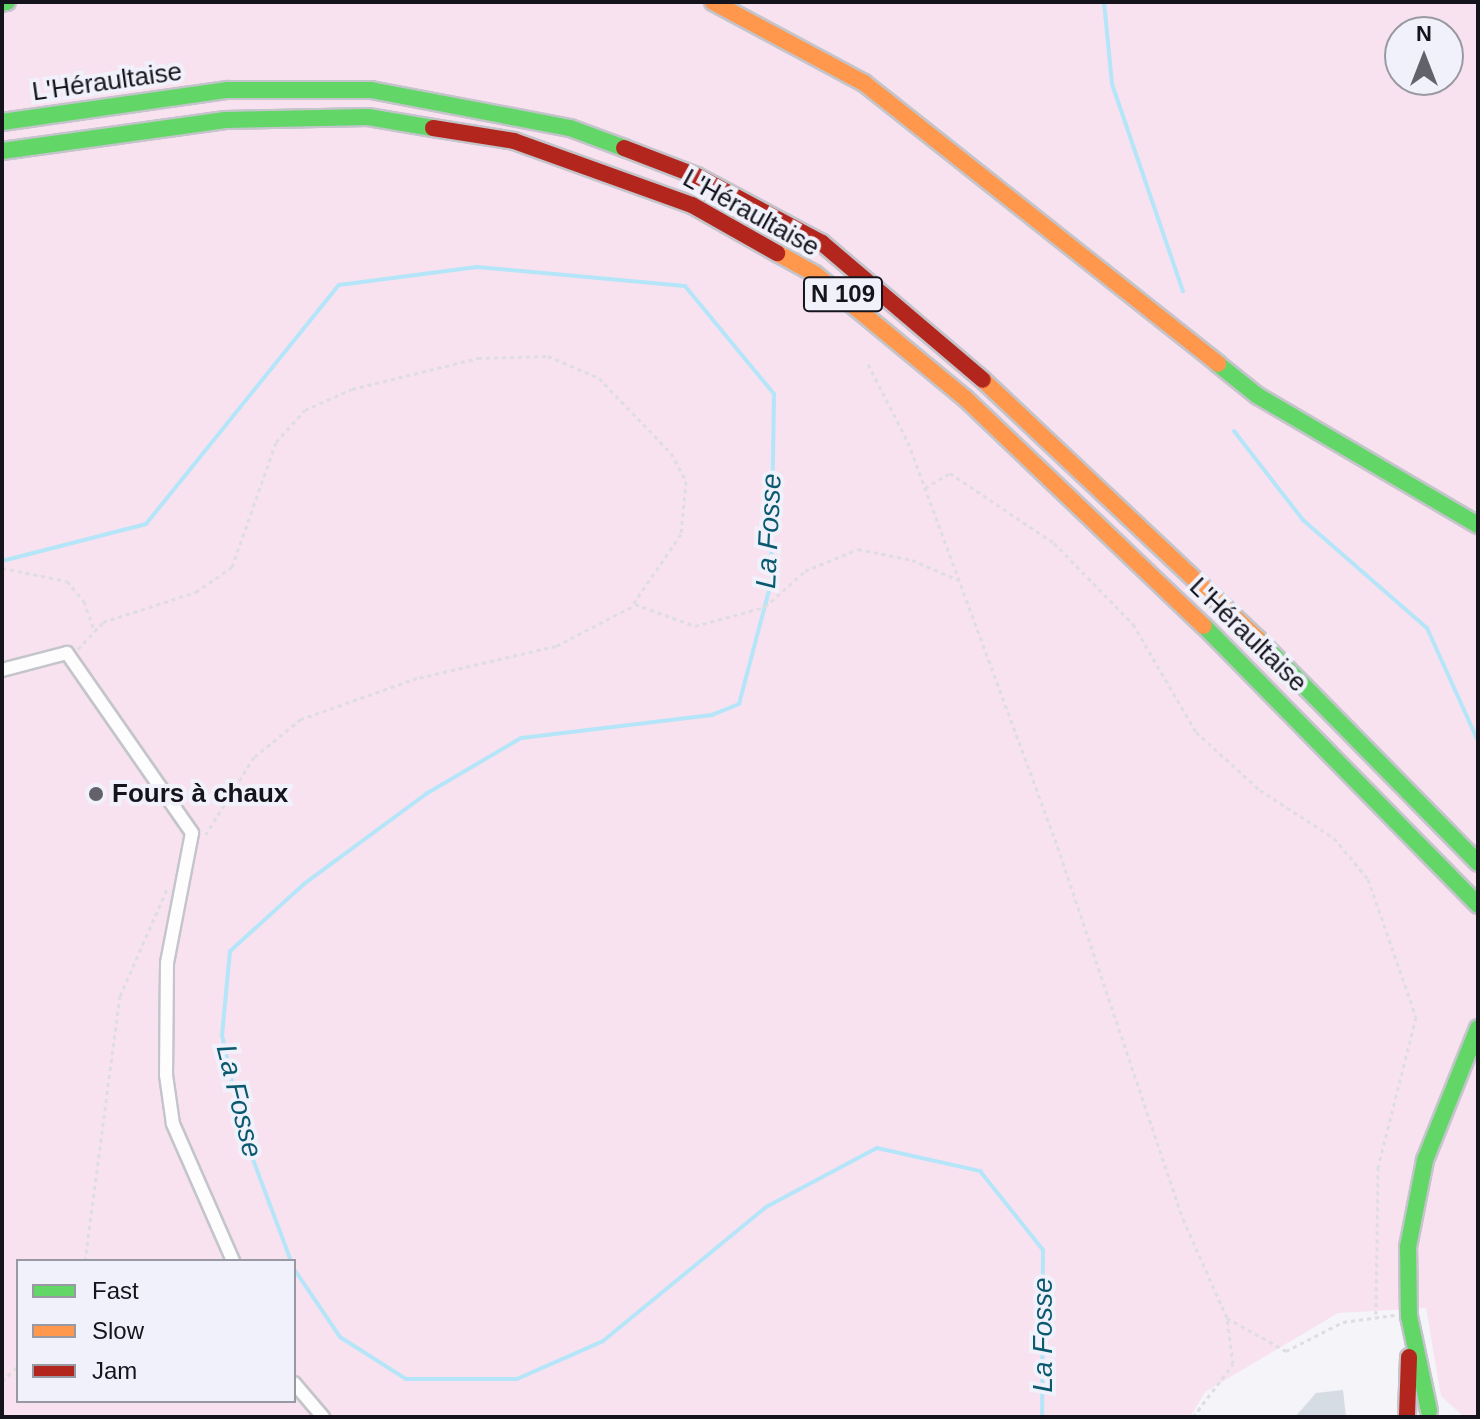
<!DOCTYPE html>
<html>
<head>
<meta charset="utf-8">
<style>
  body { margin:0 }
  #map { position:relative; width:1480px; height:1419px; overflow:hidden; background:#f4f4f9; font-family:Helvetica,sans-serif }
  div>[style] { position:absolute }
  .green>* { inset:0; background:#f8e2ef }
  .stream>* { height:4px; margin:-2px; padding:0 2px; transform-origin:2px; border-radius:2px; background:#b5e5f8 }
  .building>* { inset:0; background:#d6dce4 }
  .path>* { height:3px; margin-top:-1.5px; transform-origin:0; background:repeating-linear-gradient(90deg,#dedee0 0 4px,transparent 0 8px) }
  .roads { filter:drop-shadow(2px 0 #c4c4cb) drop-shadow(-2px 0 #c4c4cb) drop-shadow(0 2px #c4c4cb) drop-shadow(0 -2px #c4c4cb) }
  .street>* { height:12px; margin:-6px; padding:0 6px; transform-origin:6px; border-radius:6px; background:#fdfdfe }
  .fast>* { height:16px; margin:-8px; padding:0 8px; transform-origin:8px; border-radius:8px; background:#63d668 }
  .slow>* { height:16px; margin:-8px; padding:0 8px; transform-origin:8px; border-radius:8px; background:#ff974d }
  .jam>* { height:16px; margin:-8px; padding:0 8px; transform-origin:8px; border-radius:8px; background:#b3261e }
  .dots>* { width:22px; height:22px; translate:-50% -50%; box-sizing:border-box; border:4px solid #f1f1fc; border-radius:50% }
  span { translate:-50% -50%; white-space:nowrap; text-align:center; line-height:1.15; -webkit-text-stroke:8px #f1f1fc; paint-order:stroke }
  .shield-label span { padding:2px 6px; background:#f1f1fc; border:2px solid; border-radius:6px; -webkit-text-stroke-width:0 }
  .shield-label { font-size:24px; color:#15141d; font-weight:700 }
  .street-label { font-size:26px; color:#15141d }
  .poi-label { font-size:26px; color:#15141d; font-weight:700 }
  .left { translate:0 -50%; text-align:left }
  .water-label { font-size:28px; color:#0b596e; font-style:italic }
  .frame { position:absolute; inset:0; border:4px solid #15141d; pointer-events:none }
  .legend { position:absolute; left:16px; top:1259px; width:280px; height:144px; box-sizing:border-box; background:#f1f1fc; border:2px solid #9999a3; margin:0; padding:10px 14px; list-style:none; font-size:24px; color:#15141d }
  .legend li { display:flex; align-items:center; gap:16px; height:40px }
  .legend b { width:40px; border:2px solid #9999a3 }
  .north { position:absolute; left:1384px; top:16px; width:80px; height:80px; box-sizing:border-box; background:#f1f1fc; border:2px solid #9999a3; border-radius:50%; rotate:0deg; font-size:22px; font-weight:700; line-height:32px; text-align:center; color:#15141d }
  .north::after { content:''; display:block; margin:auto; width:28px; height:36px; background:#63626a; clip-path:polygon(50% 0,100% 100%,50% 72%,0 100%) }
</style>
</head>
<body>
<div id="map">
  <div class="green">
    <div style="clip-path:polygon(evenodd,2px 2px,1478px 2px,1478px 1417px,1464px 1417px,1441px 1396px,1426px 1308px,1338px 1313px,1205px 1392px,1190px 1417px,2px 1417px,2px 2px,1400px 32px,1448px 32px,1448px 80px,1400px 80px,1400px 32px,2px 2px,18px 1261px,294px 1261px,294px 1401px,18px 1401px,18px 1261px)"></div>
  </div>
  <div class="stream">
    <div style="left:1104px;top:2px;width:82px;rotate:84.4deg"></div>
    <div style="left:1112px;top:84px;width:219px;rotate:71.1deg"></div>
    <div style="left:1234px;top:431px;width:113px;rotate:52.2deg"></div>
    <div style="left:1303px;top:520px;width:164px;rotate:41.1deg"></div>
    <div style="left:1427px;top:628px;width:124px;rotate:65.7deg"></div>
    <div style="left:2px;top:561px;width:149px;rotate:-14.4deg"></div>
    <div style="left:146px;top:524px;width:307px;rotate:-51.1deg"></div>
    <div style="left:339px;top:285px;width:139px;rotate:-7.4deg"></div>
    <div style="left:477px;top:267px;width:209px;rotate:5.2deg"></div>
    <div style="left:685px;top:286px;width:140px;rotate:50.5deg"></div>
    <div style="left:774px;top:394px;width:189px;rotate:90.9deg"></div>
    <div style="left:771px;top:583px;width:125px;rotate:104.8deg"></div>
    <div style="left:739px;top:704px;width:29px;rotate:158deg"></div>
    <div style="left:712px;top:715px;width:192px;rotate:173.1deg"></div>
    <div style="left:521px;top:738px;width:110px;rotate:149.5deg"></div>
    <div style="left:426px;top:794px;width:152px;rotate:143.6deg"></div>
    <div style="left:304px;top:884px;width:100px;rotate:137.8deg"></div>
    <div style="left:230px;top:951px;width:84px;rotate:95.4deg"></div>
    <div style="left:222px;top:1035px;width:97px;rotate:78.1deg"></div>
    <div style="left:242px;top:1130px;width:140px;rotate:69.5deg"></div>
    <div style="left:294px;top:1269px;width:82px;rotate:55.9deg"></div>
    <div style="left:340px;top:1337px;width:78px;rotate:32.5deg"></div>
    <div style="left:406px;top:1379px;width:111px"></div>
    <div style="left:517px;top:1379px;width:94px;rotate:-23.8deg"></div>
    <div style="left:603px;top:1341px;width:211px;rotate:-39.4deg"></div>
    <div style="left:766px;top:1207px;width:126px;rotate:-28deg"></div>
    <div style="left:877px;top:1148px;width:106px;rotate:12.6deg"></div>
    <div style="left:980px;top:1171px;width:101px;rotate:51.4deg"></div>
    <div style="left:1043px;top:1250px;width:167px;rotate:90.3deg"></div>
  </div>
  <div class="building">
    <div style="clip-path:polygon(1343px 1390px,1346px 1417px,1295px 1417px,1316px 1393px)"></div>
  </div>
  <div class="path">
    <div style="left:868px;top:364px;width:88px;rotate:62.9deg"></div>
    <div style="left:908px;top:442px;width:423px;rotate:69.7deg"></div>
    <div style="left:1055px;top:839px;width:401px;rotate:71.4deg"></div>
    <div style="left:1183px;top:1219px;width:108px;rotate:66deg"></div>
    <div style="left:1227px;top:1318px;width:68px;rotate:29.2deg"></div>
    <div style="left:1286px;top:1351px;width:64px;rotate:-27deg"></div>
    <div style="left:1343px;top:1322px;width:52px;rotate:-7.7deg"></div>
    <div style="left:925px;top:488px;width:29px;rotate:-31deg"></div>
    <div style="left:950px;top:473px;width:125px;rotate:33.9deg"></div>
    <div style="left:1054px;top:543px;width:113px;rotate:45.7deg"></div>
    <div style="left:1133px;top:624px;width:125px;rotate:59.7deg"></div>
    <div style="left:1196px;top:732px;width:86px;rotate:42.2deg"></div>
    <div style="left:1260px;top:790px;width:88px;rotate:33deg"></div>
    <div style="left:1334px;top:838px;width:53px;rotate:50.3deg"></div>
    <div style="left:1368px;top:879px;width:146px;rotate:70.8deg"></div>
    <div style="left:1416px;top:1017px;width:155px;rotate:104.2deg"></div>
    <div style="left:1378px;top:1167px;width:147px;rotate:90.8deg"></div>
    <div style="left:2px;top:568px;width:66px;rotate:11.3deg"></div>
    <div style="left:67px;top:581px;width:26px;rotate:50deg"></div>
    <div style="left:84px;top:601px;width:31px;rotate:71deg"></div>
    <div style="left:635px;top:604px;width:64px;rotate:20.1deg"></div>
    <div style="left:695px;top:626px;width:73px;rotate:-15.2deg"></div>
    <div style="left:765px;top:607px;width:54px;rotate:-42deg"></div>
    <div style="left:805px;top:571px;width:57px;rotate:-22.5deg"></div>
    <div style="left:858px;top:549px;width:55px;rotate:11.5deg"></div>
    <div style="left:912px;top:560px;width:51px;rotate:23.1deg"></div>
    <div style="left:78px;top:649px;width:37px;rotate:-47deg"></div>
    <div style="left:103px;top:622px;width:98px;rotate:-17.9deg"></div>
    <div style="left:196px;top:592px;width:44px;rotate:-34.8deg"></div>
    <div style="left:232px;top:567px;width:133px;rotate:-70.6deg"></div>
    <div style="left:276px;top:442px;width:43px;rotate:-47.8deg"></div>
    <div style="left:305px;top:410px;width:51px;rotate:-24.1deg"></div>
    <div style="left:352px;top:389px;width:130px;rotate:-13.8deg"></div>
    <div style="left:478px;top:358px;width:70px;rotate:-1.6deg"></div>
    <div style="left:548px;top:356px;width:56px;rotate:23.3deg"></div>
    <div style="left:599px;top:378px;width:104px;rotate:46.2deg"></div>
    <div style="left:671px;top:453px;width:32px;rotate:62deg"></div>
    <div style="left:686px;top:481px;width:53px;rotate:95.4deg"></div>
    <div style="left:681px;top:534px;width:88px;rotate:124.4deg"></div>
    <div style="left:631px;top:607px;width:85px;rotate:152.5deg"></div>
    <div style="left:556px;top:646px;width:143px;rotate:167deg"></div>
    <div style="left:417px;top:678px;width:123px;rotate:160.5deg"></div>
    <div style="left:301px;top:719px;width:60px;rotate:141deg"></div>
    <div style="left:254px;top:757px;width:91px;rotate:121.9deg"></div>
    <div style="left:85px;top:1261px;width:267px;rotate:-82.5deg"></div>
    <div style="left:120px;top:996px;width:117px;rotate:-66.3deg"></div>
    <div style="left:2px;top:1381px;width:22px;rotate:-43deg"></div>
    <div style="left:1193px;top:1417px;width:66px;rotate:-53deg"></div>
    <div style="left:1233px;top:1364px;width:46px;rotate:-97.4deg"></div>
  </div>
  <div class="roads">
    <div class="street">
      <div style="left:2px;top:670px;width:67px;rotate:-14.7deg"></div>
      <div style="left:67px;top:653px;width:219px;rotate:55.2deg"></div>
      <div style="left:192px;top:833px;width:132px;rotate:100.9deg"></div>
      <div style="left:167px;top:963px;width:112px;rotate:90.5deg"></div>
      <div style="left:166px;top:1075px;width:49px;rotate:81.9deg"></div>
      <div style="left:173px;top:1124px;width:150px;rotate:66.3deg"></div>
      <div style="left:294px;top:1383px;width:45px;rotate:49.5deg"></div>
    </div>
    <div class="fast">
      <div style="left:2px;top:3px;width:5px;rotate:-11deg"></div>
      <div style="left:2px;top:122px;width:228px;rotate:-8.1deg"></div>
      <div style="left:228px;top:90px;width:143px"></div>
      <div style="left:371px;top:90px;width:203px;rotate:10.8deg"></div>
      <div style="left:570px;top:128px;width:58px;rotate:20.3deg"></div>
      <div style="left:2px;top:151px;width:224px;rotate:-7.9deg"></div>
      <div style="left:224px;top:120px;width:144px;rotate:-1.2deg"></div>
      <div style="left:368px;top:117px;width:66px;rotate:9.6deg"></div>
      <div style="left:1218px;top:364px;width:51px;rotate:38.7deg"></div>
      <div style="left:1258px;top:396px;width:255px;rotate:30.4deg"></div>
      <div style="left:1204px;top:626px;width:391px;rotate:45.5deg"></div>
      <div style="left:1258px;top:639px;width:314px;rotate:45.5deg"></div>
      <div style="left:1429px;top:1411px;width:97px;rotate:-101.9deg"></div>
      <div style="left:1409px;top:1316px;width:69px;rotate:-90.8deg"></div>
      <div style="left:1408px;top:1247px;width:89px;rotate:-78.9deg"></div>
      <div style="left:1425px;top:1160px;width:142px;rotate:-68.1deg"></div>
    </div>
    <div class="slow">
      <div style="left:713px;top:2px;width:171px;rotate:28.2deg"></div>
      <div style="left:864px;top:83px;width:452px;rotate:38.4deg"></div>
      <div style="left:777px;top:253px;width:43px;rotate:28.9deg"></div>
      <div style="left:815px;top:274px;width:195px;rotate:39.6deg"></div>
      <div style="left:965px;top:398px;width:330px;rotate:43.7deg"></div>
      <div style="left:983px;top:380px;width:378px;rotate:43.3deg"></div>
    </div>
    <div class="jam">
      <div style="left:433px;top:128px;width:82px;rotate:9.1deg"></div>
      <div style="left:514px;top:141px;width:189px;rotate:19.8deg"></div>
      <div style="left:692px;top:205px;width:98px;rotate:29.5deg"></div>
      <div style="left:624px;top:148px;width:78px;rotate:21deg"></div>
      <div style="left:697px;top:176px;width:142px;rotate:28.2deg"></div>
      <div style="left:822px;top:243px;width:211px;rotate:40.4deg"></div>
      <div style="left:1407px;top:1415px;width:58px;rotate:-88deg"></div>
    </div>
  </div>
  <div class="dots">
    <div style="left:96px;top:794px;background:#63626a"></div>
  </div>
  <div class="shield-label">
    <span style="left:843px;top:294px">N 109</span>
  </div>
  <div class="street-label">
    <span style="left:107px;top:82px;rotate:-8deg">L'Héraultaise</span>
    <span style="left:751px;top:213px;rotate:29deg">L'Héraultaise</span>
    <span style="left:1248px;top:635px;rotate:44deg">L'Héraultaise</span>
  </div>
  <div class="poi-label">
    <span class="left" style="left:112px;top:794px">Fours à chaux</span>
  </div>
  <div class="water-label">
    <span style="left:769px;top:531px;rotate:-87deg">La Fosse</span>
    <span style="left:239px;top:1101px;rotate:76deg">La Fosse</span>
    <span style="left:1043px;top:1335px;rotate:-90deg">La Fosse</span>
  </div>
  <div class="frame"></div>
  <ul class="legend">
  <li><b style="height:10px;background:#63d668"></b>Fast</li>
  <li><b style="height:10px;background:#ff974d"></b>Slow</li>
  <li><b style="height:10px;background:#b3261e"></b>Jam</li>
  </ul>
  <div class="north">N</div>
</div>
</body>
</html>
